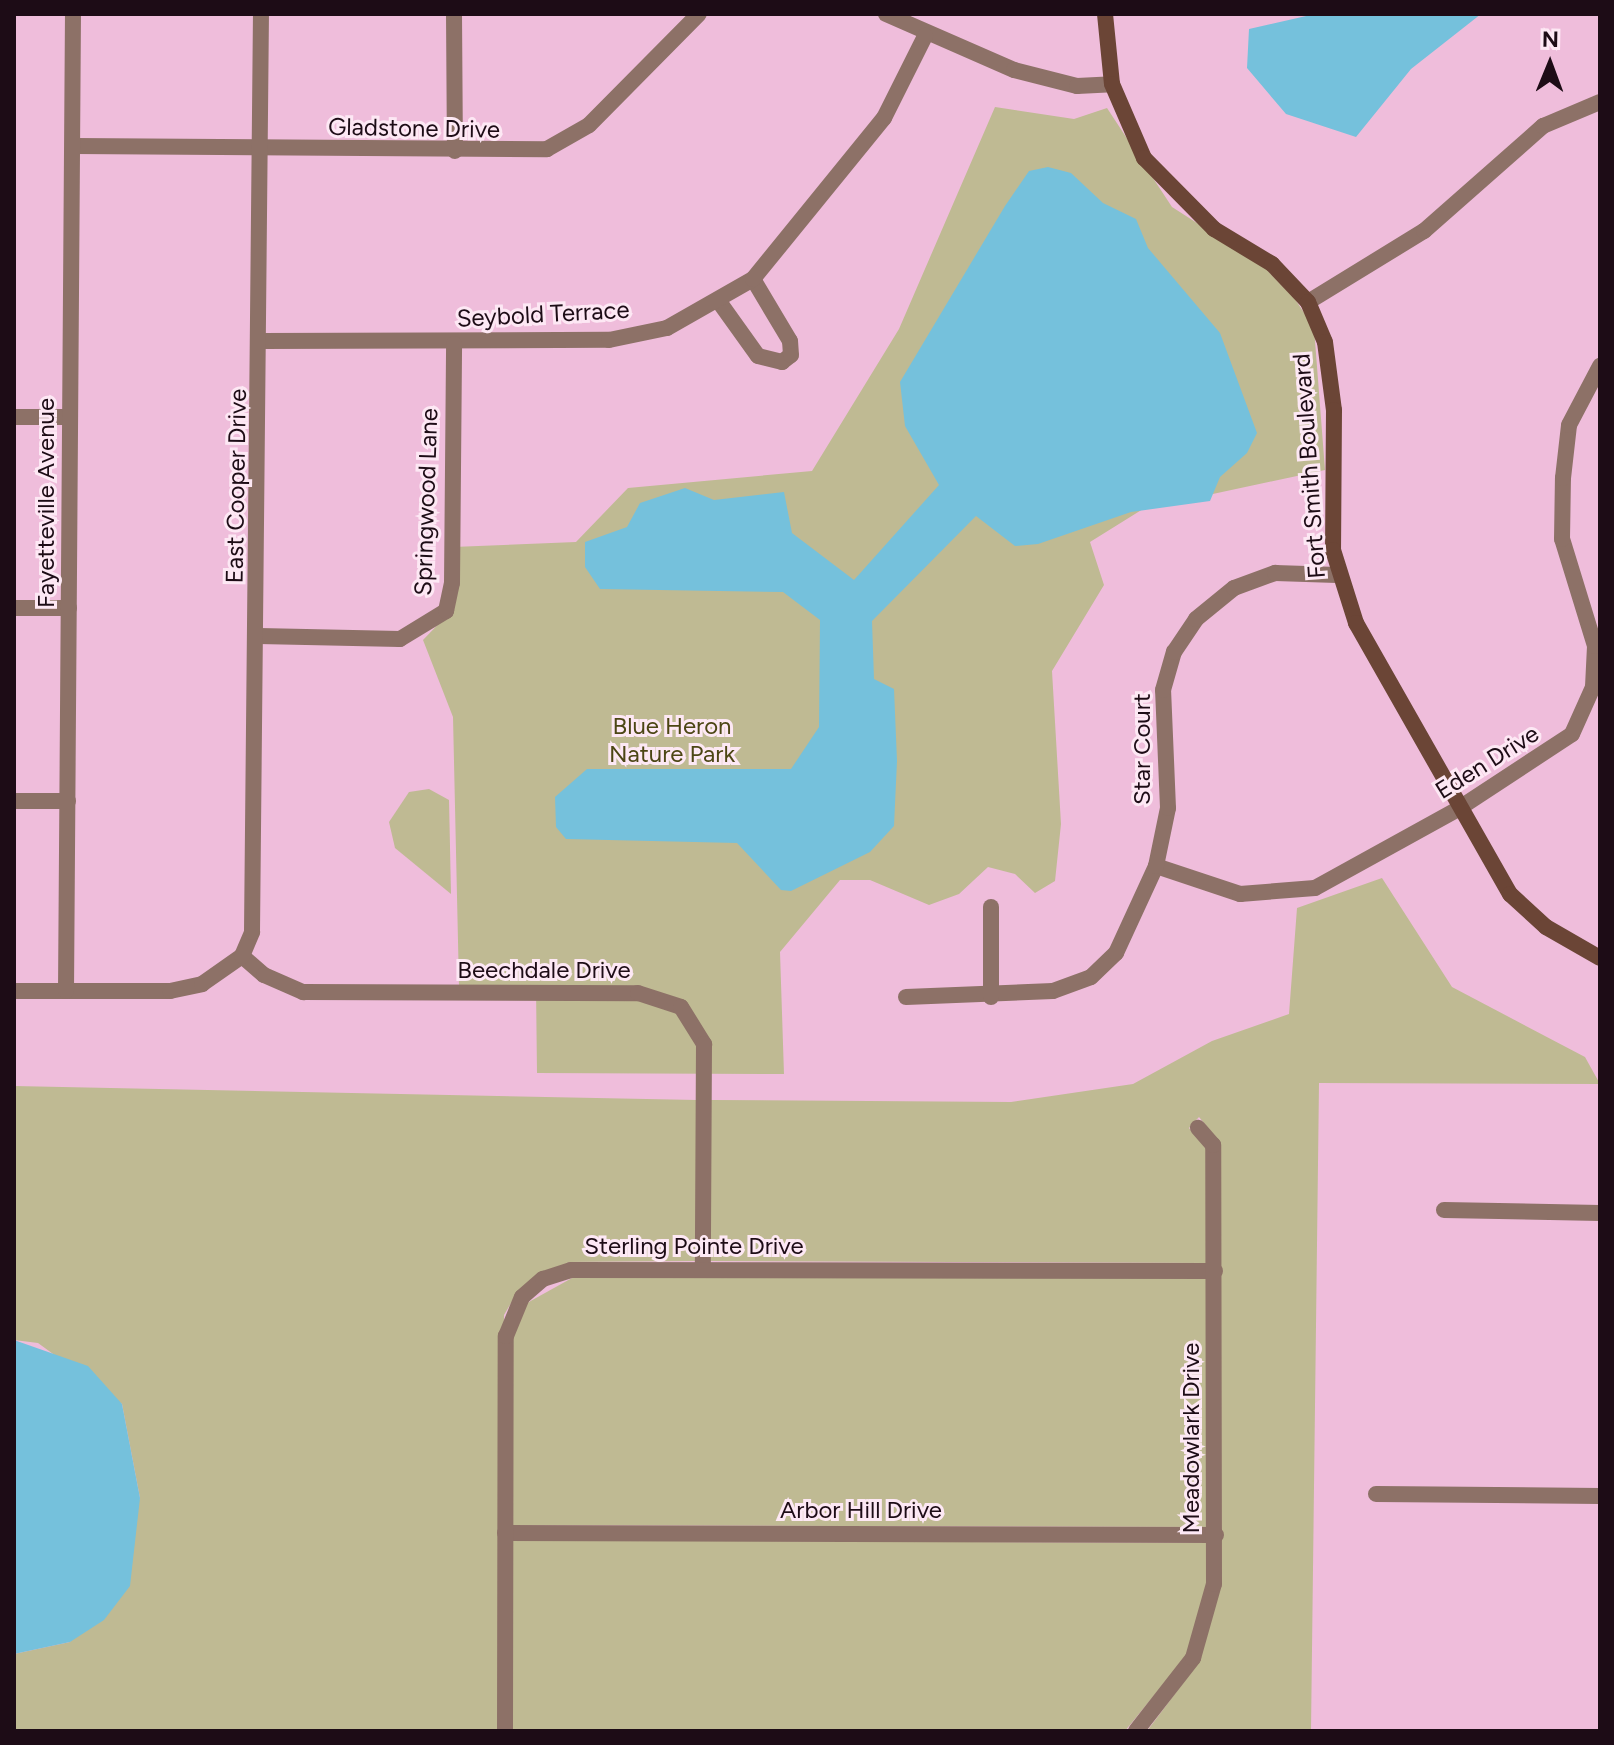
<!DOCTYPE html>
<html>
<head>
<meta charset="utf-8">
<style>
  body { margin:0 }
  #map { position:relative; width:1614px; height:1745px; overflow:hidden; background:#efbddb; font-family:Figtree,sans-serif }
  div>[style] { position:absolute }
  .green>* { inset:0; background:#bfba93 }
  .water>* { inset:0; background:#75c1dc }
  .street>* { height:16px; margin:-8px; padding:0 8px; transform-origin:8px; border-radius:8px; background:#8d7167 }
  .secondary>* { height:16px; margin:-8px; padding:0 8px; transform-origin:8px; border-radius:8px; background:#6b4536 }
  span { translate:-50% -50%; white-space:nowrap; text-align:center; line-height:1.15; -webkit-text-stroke:6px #fde8f4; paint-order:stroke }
  .street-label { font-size:24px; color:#1d0c16 }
  .park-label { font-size:24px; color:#4c4614 }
  .frame { position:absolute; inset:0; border:16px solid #1d0c16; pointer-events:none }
  .north { position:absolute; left:1510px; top:24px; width:80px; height:80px; -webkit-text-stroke:6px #fde8f4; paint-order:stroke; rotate:1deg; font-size:22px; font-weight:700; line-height:32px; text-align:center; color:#1d0c16 }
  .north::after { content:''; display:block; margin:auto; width:28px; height:36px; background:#1d0c16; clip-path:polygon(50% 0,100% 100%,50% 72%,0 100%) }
</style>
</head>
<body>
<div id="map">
  <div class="green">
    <div style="clip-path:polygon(995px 107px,1074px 119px,1107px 108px,1172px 207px,1261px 264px,1295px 299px,1314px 328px,1325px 470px,1143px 509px,1090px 542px,1104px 585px,1052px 671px,1061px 824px,1055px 881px,1035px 893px,1015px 874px,988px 867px,959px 894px,929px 905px,870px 880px,840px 880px,780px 952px,784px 1074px,537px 1073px,536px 987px,459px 986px,453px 717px,423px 640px,450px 612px,453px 547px,576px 542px,628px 488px,812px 471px,899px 329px)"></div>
    <div style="clip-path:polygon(429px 789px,449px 800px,451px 894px,395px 848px,389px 822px,409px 792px)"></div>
    <div style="clip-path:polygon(1382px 878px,1452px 987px,1585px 1057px,1600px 1084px,1319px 1083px,1311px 1731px,1147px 1731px,1198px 1663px,1220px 1585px,1218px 1140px,1199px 1117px,1189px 1128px,1206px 1148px,1208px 1263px,710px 1261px,711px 1100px,1011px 1102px,1133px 1084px,1212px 1041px,1289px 1014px,1297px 908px)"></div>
    <div style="clip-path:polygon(14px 1086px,697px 1100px,697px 1261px,569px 1262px,518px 1291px,504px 1315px,498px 1731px,14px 1731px,14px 1654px,70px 1642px,140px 1498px,122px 1404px,38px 1343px,14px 1340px)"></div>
    <div style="clip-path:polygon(572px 1278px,1209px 1278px,1209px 1527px,512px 1525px,513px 1337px,527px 1303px)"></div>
    <div style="clip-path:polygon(512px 1540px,1209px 1543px,1207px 1582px,1187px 1655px,1125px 1731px,512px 1731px)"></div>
  </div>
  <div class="water">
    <div style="clip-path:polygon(1315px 14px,1481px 14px,1411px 69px,1356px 137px,1286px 114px,1247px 68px,1249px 29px)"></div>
    <div style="clip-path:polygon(1048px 167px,1071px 173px,1103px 203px,1136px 219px,1148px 248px,1220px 333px,1257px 433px,1247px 453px,1220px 477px,1210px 501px,1131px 512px,1038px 544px,1015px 546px,976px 516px,872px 621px,874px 679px,894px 689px,897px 761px,894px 826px,870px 852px,791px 891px,781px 890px,737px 843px,566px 839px,556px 827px,555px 797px,587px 769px,791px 769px,819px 727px,820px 620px,783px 592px,600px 589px,585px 567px,585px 542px,627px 527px,640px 503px,685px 488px,714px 500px,784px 492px,792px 533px,854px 580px,939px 485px,905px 426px,900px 382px,1005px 206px,1029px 171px)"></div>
    <div style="clip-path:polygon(14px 1340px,88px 1366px,122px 1404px,140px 1498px,130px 1586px,104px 1620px,70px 1642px,14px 1654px)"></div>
  </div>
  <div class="street">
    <div style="left:454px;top:14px;width:137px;rotate:89.6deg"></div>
    <div style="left:886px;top:14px;width:140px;rotate:23.6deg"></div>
    <div style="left:1014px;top:70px;width:65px;rotate:14.3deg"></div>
    <div style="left:1077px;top:86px;width:35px;rotate:-3deg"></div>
    <div style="left:75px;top:146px;width:472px;rotate:0.4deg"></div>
    <div style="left:547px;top:149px;width:48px;rotate:-29.7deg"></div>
    <div style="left:589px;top:125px;width:156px;rotate:-45.3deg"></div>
    <div style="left:1308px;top:302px;width:136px;rotate:-31.5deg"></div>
    <div style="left:1424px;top:231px;width:159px;rotate:-41.4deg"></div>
    <div style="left:1543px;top:126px;width:62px;rotate:-22.8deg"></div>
    <div style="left:720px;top:303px;width:65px;rotate:54.4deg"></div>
    <div style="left:758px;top:356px;width:25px;rotate:14deg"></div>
    <div style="left:782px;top:362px;width:11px;rotate:-38deg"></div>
    <div style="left:791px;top:355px;width:14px;rotate:-94deg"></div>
    <div style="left:790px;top:341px;width:72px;rotate:-120.8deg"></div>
    <div style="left:262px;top:341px;width:347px;rotate:-0.2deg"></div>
    <div style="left:609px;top:340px;width:59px;rotate:-11.7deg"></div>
    <div style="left:667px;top:328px;width:99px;rotate:-29.7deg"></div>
    <div style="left:753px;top:279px;width:208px;rotate:-50.9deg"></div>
    <div style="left:884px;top:118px;width:92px;rotate:-63.4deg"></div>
    <div style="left:14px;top:417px;width:56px"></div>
    <div style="left:14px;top:608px;width:55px"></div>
    <div style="left:259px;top:636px;width:141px;rotate:1.2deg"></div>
    <div style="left:400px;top:639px;width:54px;rotate:-31.3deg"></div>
    <div style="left:446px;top:611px;width:29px;rotate:-78deg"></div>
    <div style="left:452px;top:583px;width:239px;rotate:-89.5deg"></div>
    <div style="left:14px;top:801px;width:54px"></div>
    <div style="left:1156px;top:866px;width:89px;rotate:18.4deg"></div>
    <div style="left:1240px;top:894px;width:75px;rotate:-4.6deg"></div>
    <div style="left:1315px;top:888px;width:163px;rotate:-28.9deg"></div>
    <div style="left:1458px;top:809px;width:136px;rotate:-33.3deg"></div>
    <div style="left:1572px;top:734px;width:51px;rotate:-65.9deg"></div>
    <div style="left:1593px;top:687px;width:41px;rotate:-87.2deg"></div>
    <div style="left:1595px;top:646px;width:112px;rotate:-107.1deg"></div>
    <div style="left:1562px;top:539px;width:61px;rotate:-89.1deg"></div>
    <div style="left:1563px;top:478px;width:53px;rotate:-83.5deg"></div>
    <div style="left:1569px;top:425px;width:67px;rotate:-62.3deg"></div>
    <div style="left:242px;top:956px;width:29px;rotate:41deg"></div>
    <div style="left:264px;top:975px;width:43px;rotate:23.6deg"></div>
    <div style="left:303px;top:992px;width:335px;rotate:0.2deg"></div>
    <div style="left:638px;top:993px;width:45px;rotate:18deg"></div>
    <div style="left:681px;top:1007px;width:44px;rotate:58.1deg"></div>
    <div style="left:704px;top:1044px;width:225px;rotate:90.3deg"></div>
    <div style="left:14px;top:991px;width:156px"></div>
    <div style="left:170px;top:991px;width:33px;rotate:-12deg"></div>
    <div style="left:202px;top:984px;width:49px;rotate:-35deg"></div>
    <div style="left:242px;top:956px;width:26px;rotate:-67deg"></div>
    <div style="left:252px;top:932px;width:918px;rotate:-89.44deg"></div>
    <div style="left:66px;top:991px;width:977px;rotate:-89.59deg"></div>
    <div style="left:906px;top:997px;width:147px;rotate:-2.3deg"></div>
    <div style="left:1053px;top:991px;width:40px;rotate:-20.2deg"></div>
    <div style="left:1091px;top:977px;width:35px;rotate:-44deg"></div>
    <div style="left:1116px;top:953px;width:96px;rotate:-65.3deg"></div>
    <div style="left:1156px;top:866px;width:59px;rotate:-78.3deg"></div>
    <div style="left:1168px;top:808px;width:118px;rotate:-92.4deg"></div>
    <div style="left:1163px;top:690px;width:40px;rotate:-74deg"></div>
    <div style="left:1174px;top:652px;width:40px;rotate:-56deg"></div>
    <div style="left:1196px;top:619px;width:49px;rotate:-39.2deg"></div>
    <div style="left:1234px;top:588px;width:44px;rotate:-20.1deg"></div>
    <div style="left:1275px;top:573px;width:62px;rotate:1.8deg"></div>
    <div style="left:991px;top:997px;width:90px;rotate:-90deg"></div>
    <div style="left:1444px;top:1210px;width:156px;rotate:1.1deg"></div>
    <div style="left:1376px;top:1494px;width:224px;rotate:0.5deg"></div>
    <div style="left:505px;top:1533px;width:711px;rotate:0.16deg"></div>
    <div style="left:505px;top:1731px;width:395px;rotate:-89.9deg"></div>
    <div style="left:506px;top:1336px;width:42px;rotate:-67.7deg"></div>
    <div style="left:522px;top:1297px;width:28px;rotate:-41deg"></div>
    <div style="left:543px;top:1279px;width:29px;rotate:-18deg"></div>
    <div style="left:571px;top:1270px;width:644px;rotate:0.09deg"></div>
    <div style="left:1136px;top:1731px;width:93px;rotate:-52deg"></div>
    <div style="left:1193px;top:1658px;width:77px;rotate:-74.2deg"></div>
    <div style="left:1214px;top:1584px;width:439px;rotate:-90.1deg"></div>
    <div style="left:1213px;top:1145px;width:23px;rotate:-131deg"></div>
  </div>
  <div class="secondary">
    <div style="left:1105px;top:14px;width:70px;rotate:84.3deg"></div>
    <div style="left:1112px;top:84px;width:81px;rotate:66.6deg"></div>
    <div style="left:1144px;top:158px;width:100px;rotate:45.4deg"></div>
    <div style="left:1214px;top:229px;width:68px;rotate:31.1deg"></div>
    <div style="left:1272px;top:264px;width:52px;rotate:46.5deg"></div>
    <div style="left:1308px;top:302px;width:43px;rotate:67deg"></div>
    <div style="left:1325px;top:342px;width:69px;rotate:82.5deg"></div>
    <div style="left:1334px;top:410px;width:140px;rotate:90.4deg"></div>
    <div style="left:1333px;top:550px;width:77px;rotate:72.5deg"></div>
    <div style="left:1356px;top:623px;width:312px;rotate:60.4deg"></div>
    <div style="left:1510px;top:894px;width:49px;rotate:42.5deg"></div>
    <div style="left:1546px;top:927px;width:62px;rotate:29.9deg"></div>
  </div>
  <div class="street-label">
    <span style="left:414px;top:128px;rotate:1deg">Gladstone Drive</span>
    <span style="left:543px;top:314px;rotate:-3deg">Seybold Terrace</span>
    <span style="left:1309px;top:466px;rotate:-94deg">Fort Smith Boulevard</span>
    <span style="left:236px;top:486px;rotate:-89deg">East Cooper Drive</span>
    <span style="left:426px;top:502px;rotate:-88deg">Springwood Lane</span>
    <span style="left:46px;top:503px;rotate:-90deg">Fayetteville Avenue</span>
    <span style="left:1142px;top:749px;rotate:-90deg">Star Court</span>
    <span style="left:1487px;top:762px;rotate:-32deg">Eden Drive</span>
    <span style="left:544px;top:970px">Beechdale Drive</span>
    <span style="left:694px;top:1246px">Sterling Pointe Drive</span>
    <span style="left:1191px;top:1438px;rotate:-90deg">Meadowlark Drive</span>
    <span style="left:861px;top:1510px">Arbor Hill Drive</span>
  </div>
  <div class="park-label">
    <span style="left:672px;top:740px">Blue Heron<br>Nature Park</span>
  </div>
  <div class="frame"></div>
  <div class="north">N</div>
</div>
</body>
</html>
